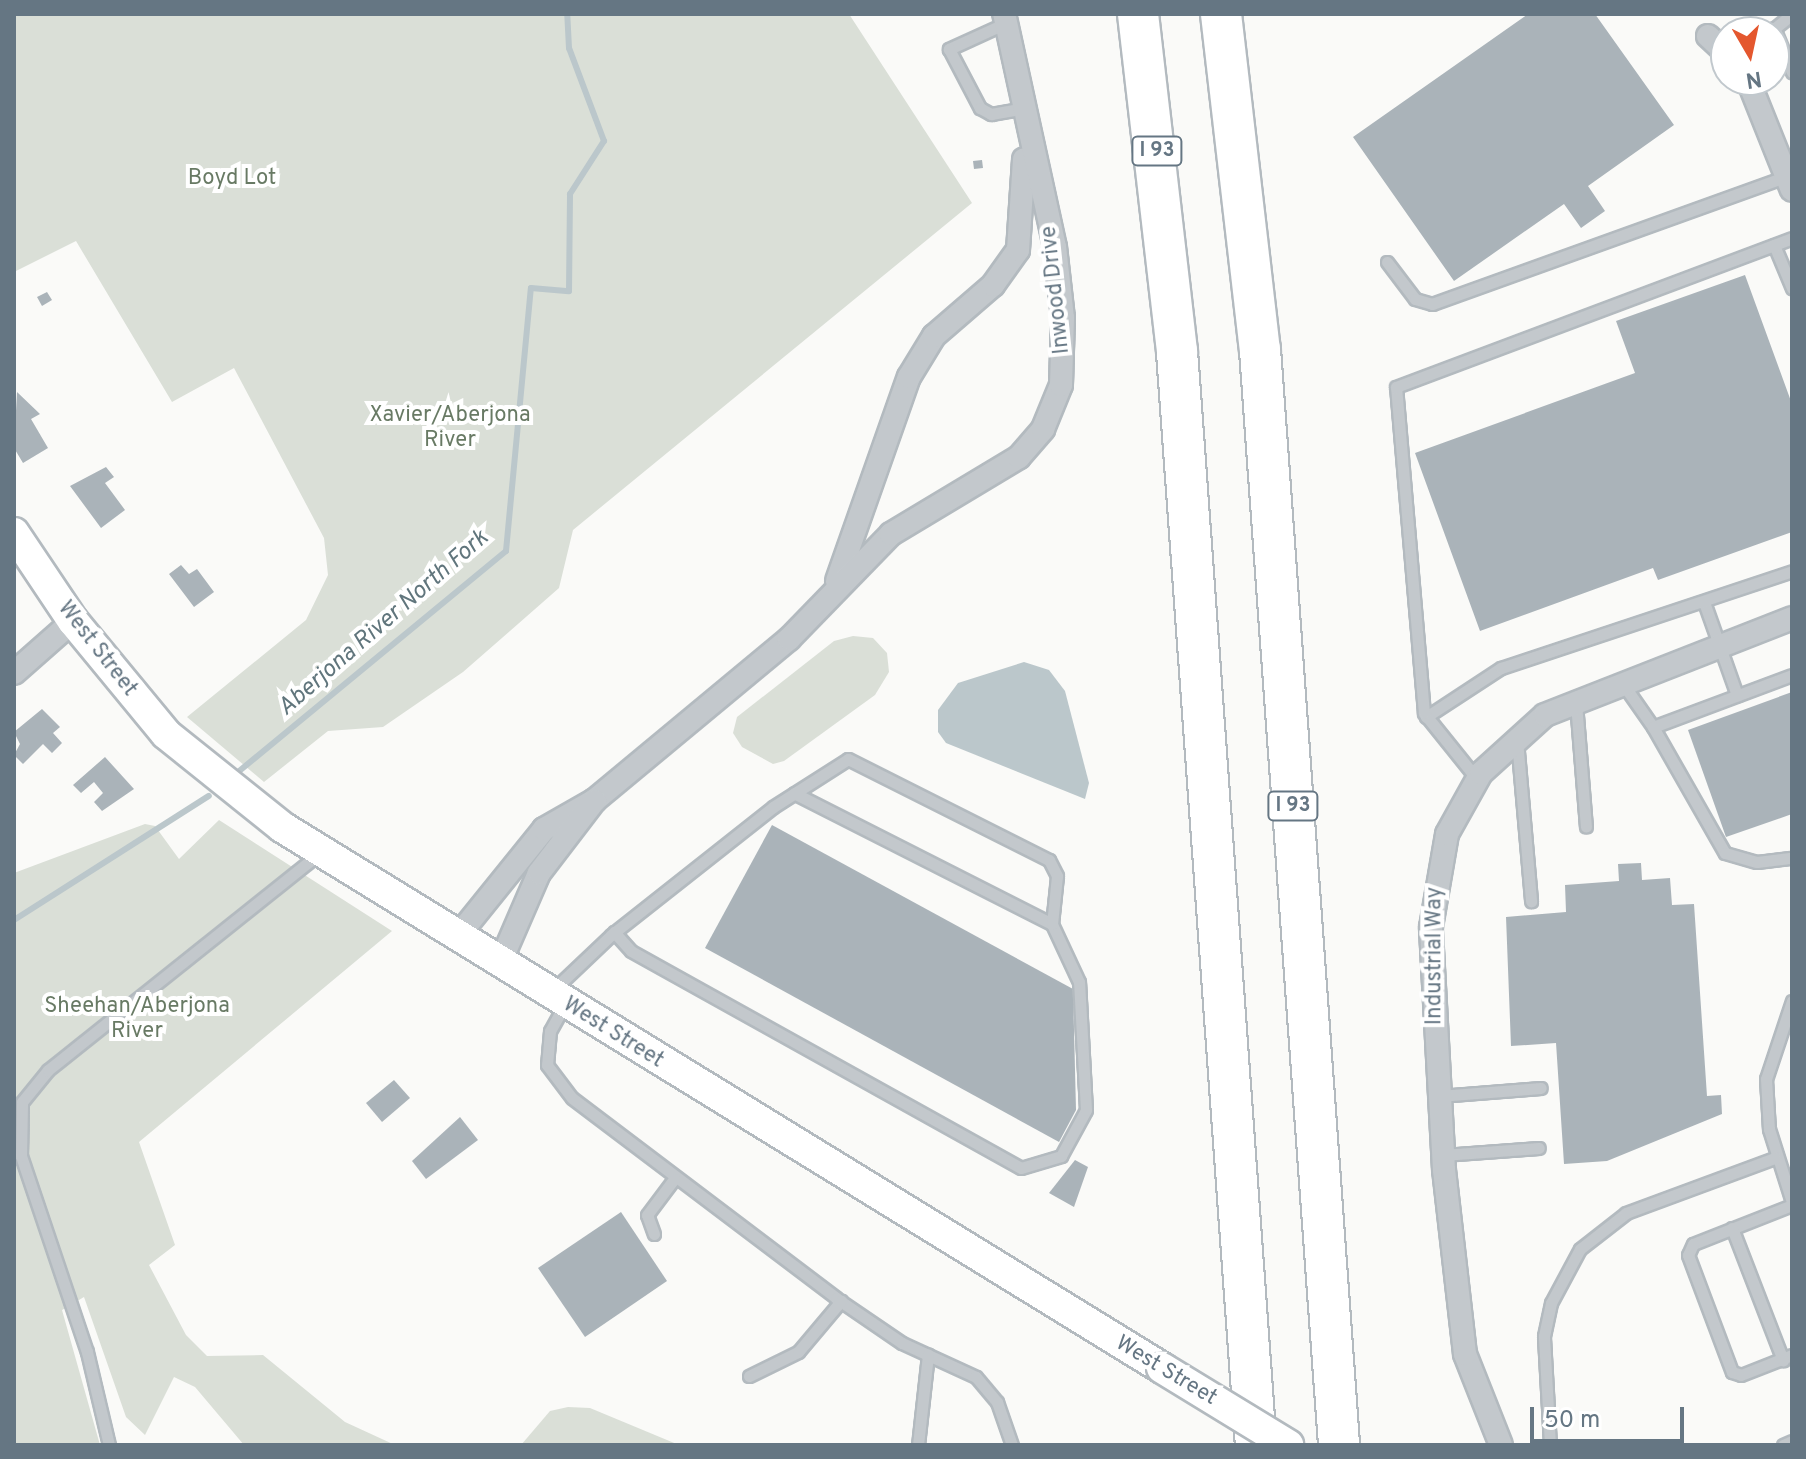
<!DOCTYPE html>
<html>
<head>
<meta charset="utf-8">
<style>
  body { margin:0 }
  #map { position:relative; width:1806px; height:1459px; overflow:hidden; background:#fafaf8; font-family:Overpass,sans-serif }
  div>[style] { position:absolute }
  .green>* { inset:0; background:#dadfd7 }
  .water>* { inset:0; background:#bbc7cb }
  .stream>* { height:6px; margin:-3px; padding:0 3px; transform-origin:3px; border-radius:3px; background:#bbc7cb }
  .building>* { inset:0; background:#aab3b9 }
  .roads { filter:drop-shadow(2px 0 #b3babf) drop-shadow(-2px 0 #b3babf) drop-shadow(0 2px #b3babf) drop-shadow(0 -2px #b3babf) }
  .lane>* { height:11px; margin:-5.5px; padding:0 5.5px; transform-origin:5.5px; border-radius:5.5px; background:#c3c8cc }
  .street>* { height:22px; margin:-11px; padding:0 11px; transform-origin:11px; border-radius:11px; background:#c3c8cc }
  .secondary>* { height:30px; margin:-15px; padding:0 15px; transform-origin:15px; border-radius:15px; background:#fff }
  .highway>* { height:40px; margin:-20px; padding:0 20px; transform-origin:20px; border-radius:20px; background:#fff }
  .bridges { filter:drop-shadow(2px 0 #b3babf) drop-shadow(-2px 0 #b3babf) drop-shadow(0 2px #b3babf) drop-shadow(0 -2px #b3babf) }
  .secondary-bridge>* { height:30px; margin:-15px; padding:0 15px; transform-origin:15px; border-radius:15px; background:#fff }
  span { translate:-50% -50%; white-space:nowrap; text-align:center; line-height:1.15; -webkit-text-stroke:8px #fff; paint-order:stroke }
  .shield-label span { padding:2px 6px; background:#fff; border:2px solid; border-radius:6px; -webkit-text-stroke-width:0 }
  .shield-label { font-size:20px; color:#657683; font-weight:700 }
  .park-label { font-size:22px; color:#687a64 }
  .street-label { font-size:22px; color:#657683 }
  .water-label { font-size:24px; color:#60757c; font-style:italic }
  .frame { position:absolute; inset:0; border:16px solid #657683; pointer-events:none }
  .north { position:absolute; left:1710px; top:16px; width:80px; height:80px; box-sizing:border-box; background:#fff; border:2px solid #c1c8cd; border-radius:50%; rotate:171deg; font-size:22px; font-weight:700; line-height:32px; text-align:center; color:#657683 }
  .north::after { content:''; display:block; margin:auto; width:28px; height:36px; background:#e4572e; clip-path:polygon(50% 0,100% 100%,50% 72%,0 100%) }
  .scale { position:absolute; left:1530px; top:1407px; width:154px; height:36px; box-sizing:border-box; border:4px solid #657683; border-top:0; padding-left:10px; font-size:24px; line-height:28px; white-space:nowrap; color:#657683; -webkit-text-stroke:6px #fff; paint-order:stroke }
</style>
</head>
<body>
<div id="map">
  <div class="green">
    <div style="clip-path:polygon(14px 14px,849px 14px,972px 203px,573px 530px,559px 588px,463px 672px,383px 727px,328px 731px,264px 782px,187px 717px,306px 620px,328px 575px,324px 538px,234px 368px,172px 402px,76px 241px,14px 272px)"></div>
    <div style="clip-path:polygon(853px 636px,873px 638px,887px 653px,889px 672px,875px 695px,784px 761px,773px 764px,742px 747px,733px 733px,737px 717px,834px 641px)"></div>
    <div style="clip-path:polygon(219px 820px,392px 931px,139px 1142px,175px 1245px,149px 1265px,186px 1335px,207px 1356px,263px 1355px,345px 1422px,395px 1445px,244px 1445px,195px 1387px,174px 1377px,145px 1435px,126px 1417px,84px 1297px,62px 1310px,100px 1445px,14px 1445px,14px 873px,145px 824px,155px 826px,179px 859px)"></div>
    <div style="clip-path:polygon(568px 1407px,590px 1408px,679px 1445px,521px 1445px,550px 1411px)"></div>
  </div>
  <div class="water">
    <div style="clip-path:polygon(1024px 662px,1049px 670px,1065px 691px,1089px 783px,1085px 799px,946px 743px,938px 732px,938px 710px,958px 683px)"></div>
  </div>
  <div class="stream">
    <div style="left:238px;top:772px;width:347px;rotate:-39.5deg"></div>
    <div style="left:506px;top:551px;width:264px;rotate:-84.6deg"></div>
    <div style="left:531px;top:288px;width:38px;rotate:5deg"></div>
    <div style="left:569px;top:291px;width:97px;rotate:-89.4deg"></div>
    <div style="left:570px;top:194px;width:63px;rotate:-57.3deg"></div>
    <div style="left:604px;top:141px;width:99px;rotate:-110.6deg"></div>
    <div style="left:569px;top:48px;width:34px;rotate:-93deg"></div>
    <div style="left:14px;top:920px;width:231px;rotate:-32.5deg"></div>
  </div>
  <div class="building">
    <div style="clip-path:polygon(1528px 14px,1595px 14px,1674px 125px,1588px 186px,1605px 211px,1581px 228px,1564px 204px,1454px 281px,1353px 137px)"></div>
    <div style="clip-path:polygon(982px 160px,983px 168px,974px 169px,973px 161px)"></div>
    <div style="clip-path:polygon(1745px 275px,1792px 404px,1792px 532px,1658px 580px,1653px 568px,1480px 631px,1415px 453px,1635px 373px,1616px 321px)"></div>
    <div style="clip-path:polygon(47px 292px,52px 300px,42px 306px,37px 297px)"></div>
    <div style="clip-path:polygon(17px 392px,40px 414px,31px 419px,48px 448px,23px 463px,14px 448px)"></div>
    <div style="clip-path:polygon(106px 467px,114px 477px,105px 483px,125px 510px,101px 528px,70px 486px)"></div>
    <div style="clip-path:polygon(181px 565px,189px 574px,197px 569px,214px 592px,194px 607px,169px 574px)"></div>
    <div style="clip-path:polygon(1792px 692px,1792px 814px,1726px 837px,1688px 730px)"></div>
    <div style="clip-path:polygon(42px 709px,60px 727px,53px 733px,62px 743px,52px 753px,43px 744px,23px 764px,14px 755px,20px 744px,14px 732px)"></div>
    <div style="clip-path:polygon(105px 757px,134px 789px,102px 811px,94px 802px,103px 793px,94px 782px,81px 793px,73px 785px)"></div>
    <div style="clip-path:polygon(772px 825px,1073px 989px,1076px 1110px,1059px 1142px,705px 948px)"></div>
    <div style="clip-path:polygon(1641px 863px,1642px 880px,1670px 878px,1672px 905px,1694px 904px,1707px 1096px,1721px 1095px,1722px 1114px,1607px 1161px,1564px 1164px,1556px 1043px,1511px 1046px,1506px 917px,1566px 912px,1565px 885px,1619px 881px,1618px 864px)"></div>
    <div style="clip-path:polygon(394px 1080px,410px 1098px,382px 1122px,366px 1103px)"></div>
    <div style="clip-path:polygon(460px 1117px,478px 1140px,426px 1179px,412px 1161px)"></div>
    <div style="clip-path:polygon(1075px 1160px,1088px 1167px,1074px 1207px,1049px 1193px)"></div>
    <div style="clip-path:polygon(621px 1212px,667px 1281px,585px 1337px,538px 1268px)"></div>
  </div>
  <div class="roads">
    <div class="lane">
      <div style="left:1006px;top:23px;width:63px;rotate:155.5deg"></div>
      <div style="left:949px;top:49px;width:67px;rotate:62.3deg"></div>
      <div style="left:980px;top:108px;width:13px;rotate:29deg"></div>
      <div style="left:991px;top:114px;width:29px;rotate:-10deg"></div>
      <div style="left:1774px;top:28px;width:48px;rotate:67.8deg"></div>
      <div style="left:1770px;top:32px;width:28px;rotate:-39deg"></div>
      <div style="left:1774px;top:245px;width:47px;rotate:67.3deg"></div>
      <div style="left:1387px;top:262px;width:46px;rotate:52.9deg"></div>
      <div style="left:1415px;top:299px;width:18px;rotate:16deg"></div>
      <div style="left:1432px;top:304px;width:377px;rotate:-19.8deg"></div>
      <div style="left:1704px;top:602px;width:99px;rotate:70.5deg"></div>
      <div style="left:1623px;top:684px;width:52px;rotate:55.1deg"></div>
      <div style="left:1653px;top:727px;width:148px;rotate:-20.5deg"></div>
      <div style="left:1576px;top:703px;width:124px;rotate:85.4deg"></div>
      <div style="left:1426px;top:717px;width:90px;rotate:-33.2deg"></div>
      <div style="left:1501px;top:668px;width:307px;rotate:-18.4deg"></div>
      <div style="left:1653px;top:727px;width:145px;rotate:60.3deg"></div>
      <div style="left:1725px;top:853px;width:33px;rotate:16deg"></div>
      <div style="left:1757px;top:862px;width:35px;rotate:-7deg"></div>
      <div style="left:1517px;top:740px;width:162px;rotate:85deg"></div>
      <div style="left:1477px;top:779px;width:85px;rotate:-128.8deg"></div>
      <div style="left:1424px;top:713px;width:327px;rotate:-94.9deg"></div>
      <div style="left:1396px;top:387px;width:423px;rotate:-20.6deg"></div>
      <div style="left:614px;top:932px;width:25px;rotate:48deg"></div>
      <div style="left:631px;top:951px;width:446px;rotate:29.1deg"></div>
      <div style="left:1021px;top:1168px;width:42px;rotate:-16.7deg"></div>
      <div style="left:1061px;top:1156px;width:52px;rotate:-61.5deg"></div>
      <div style="left:1086px;top:1110px;width:128px;rotate:-93.1deg"></div>
      <div style="left:1079px;top:982px;width:64px;rotate:-115deg"></div>
      <div style="left:1052px;top:924px;width:289px;rotate:-153.1deg"></div>
      <div style="left:551px;top:992px;width:83px;rotate:-43.5deg"></div>
      <div style="left:611px;top:935px;width:206px;rotate:-38.3deg"></div>
      <div style="left:773px;top:807px;width:89px;rotate:-32.6deg"></div>
      <div style="left:848px;top:759px;width:225px;rotate:26.7deg"></div>
      <div style="left:1049px;top:860px;width:18px;rotate:63deg"></div>
      <div style="left:1057px;top:876px;width:48px;rotate:95.9deg"></div>
      <div style="left:1792px;top:1001px;width:82px;rotate:108.4deg"></div>
      <div style="left:1766px;top:1079px;width:50px;rotate:86.6deg"></div>
      <div style="left:1769px;top:1129px;width:77px;rotate:72.5deg"></div>
      <div style="left:565px;top:1004px;width:31px;rotate:119deg"></div>
      <div style="left:550px;top:1031px;width:34px;rotate:95deg"></div>
      <div style="left:547px;top:1065px;width:41px;rotate:52.9deg"></div>
      <div style="left:572px;top:1098px;width:331px;rotate:37.1deg"></div>
      <div style="left:836px;top:1298px;width:80px;rotate:34.3deg"></div>
      <div style="left:902px;top:1343px;width:81px;rotate:24.7deg"></div>
      <div style="left:976px;top:1377px;width:33px;rotate:50deg"></div>
      <div style="left:997px;top:1402px;width:46px;rotate:70.8deg"></div>
      <div style="left:1439px;top:1096px;width:102px;rotate:-4.5deg"></div>
      <div style="left:1443px;top:1155px;width:96px;rotate:-4.2deg"></div>
      <div style="left:1792px;top:1205px;width:106px;rotate:158.5deg"></div>
      <div style="left:1693px;top:1244px;width:12px;rotate:114deg"></div>
      <div style="left:1688px;top:1255px;width:125px;rotate:69.4deg"></div>
      <div style="left:1732px;top:1372px;width:9px;rotate:18deg"></div>
      <div style="left:1741px;top:1375px;width:55px;rotate:-21.4deg"></div>
      <div style="left:1732px;top:1228px;width:142px;rotate:68.9deg"></div>
      <div style="left:654px;top:1234px;width:20px;rotate:-110deg"></div>
      <div style="left:647px;top:1215px;width:45px;rotate:-53.1deg"></div>
      <div style="left:749px;top:1376px;width:55px;rotate:-26.1deg"></div>
      <div style="left:798px;top:1352px;width:67px;rotate:-49.9deg"></div>
      <div style="left:109px;top:1445px;width:96px;rotate:-103.3deg"></div>
      <div style="left:87px;top:1352px;width:207px;rotate:-108.6deg"></div>
      <div style="left:21px;top:1156px;width:54px;rotate:-88.9deg"></div>
      <div style="left:22px;top:1102px;width:41px;rotate:-50.9deg"></div>
      <div style="left:48px;top:1070px;width:348px;rotate:-38.6deg"></div>
      <div style="left:918px;top:1445px;width:91px;rotate:-83.7deg"></div>
      <div style="left:1550px;top:1445px;width:109px;rotate:-93.2deg"></div>
      <div style="left:1544px;top:1336px;width:34px;rotate:-78deg"></div>
      <div style="left:1551px;top:1303px;width:61px;rotate:-61.8deg"></div>
      <div style="left:1580px;top:1249px;width:58px;rotate:-38deg"></div>
      <div style="left:1626px;top:1213px;width:159px;rotate:-20.3deg"></div>
      <div style="left:1783px;top:1445px;width:10px;rotate:-24deg"></div>
    </div>
    <div class="street">
      <div style="left:1708px;top:36px;width:25px;rotate:43deg"></div>
      <div style="left:1748px;top:80px;width:118px;rotate:68.2deg"></div>
      <div style="left:837px;top:581px;width:216px;rotate:-70.6deg"></div>
      <div style="left:909px;top:377px;width:48px;rotate:-58.6deg"></div>
      <div style="left:934px;top:336px;width:78px;rotate:-40.8deg"></div>
      <div style="left:993px;top:285px;width:43px;rotate:-54.5deg"></div>
      <div style="left:1018px;top:250px;width:91px;rotate:-86.2deg"></div>
      <div style="left:14px;top:673px;width:79px;rotate:-41.4deg"></div>
      <div style="left:457px;top:937px;width:139px;rotate:-51.1deg"></div>
      <div style="left:544px;top:829px;width:59px;rotate:-29.6deg"></div>
      <div style="left:595px;top:800px;width:252px;rotate:-39.7deg"></div>
      <div style="left:789px;top:639px;width:146px;rotate:-45.8deg"></div>
      <div style="left:891px;top:534px;width:149px;rotate:-31deg"></div>
      <div style="left:1019px;top:457px;width:37px;rotate:-49deg"></div>
      <div style="left:1043px;top:429px;width:48px;rotate:-67.8deg"></div>
      <div style="left:1061px;top:385px;width:67px;rotate:-88.3deg"></div>
      <div style="left:1063px;top:318px;width:71px;rotate:-96.4deg"></div>
      <div style="left:1055px;top:247px;width:239px;rotate:-102.3deg"></div>
      <div style="left:500px;top:963px;width:98px;rotate:-66.6deg"></div>
      <div style="left:539px;top:873px;width:91px;rotate:-52.6deg"></div>
      <div style="left:1501px;top:1445px;width:98px;rotate:-111.6deg"></div>
      <div style="left:1465px;top:1354px;width:185px;rotate:-96.5deg"></div>
      <div style="left:1444px;top:1170px;width:243px;rotate:-93.1deg"></div>
      <div style="left:1431px;top:927px;width:94px;rotate:-80.2deg"></div>
      <div style="left:1447px;top:834px;width:70px;rotate:-60.9deg"></div>
      <div style="left:1481px;top:773px;width:86px;rotate:-42.2deg"></div>
      <div style="left:1545px;top:715px;width:265px;rotate:-21.4deg"></div>
    </div>
    <div class="secondary">
      <div style="left:14px;top:533px;width:106px;rotate:56.2deg"></div>
      <div style="left:73px;top:621px;width:146px;rotate:50.5deg"></div>
      <div style="left:166px;top:734px;width:149px;rotate:38.7deg"></div>
      <div style="left:282px;top:827px;width:1033px;rotate:31.58deg"></div>
    </div>
    <div class="highway">
      <div style="left:1138px;top:14px;width:340px;rotate:83.4deg"></div>
      <div style="left:1177px;top:352px;width:1096px;rotate:85.87deg"></div>
      <div style="left:1221px;top:14px;width:338px;rotate:83.4deg"></div>
      <div style="left:1260px;top:350px;width:1098px;rotate:85.87deg"></div>
    </div>
  </div>
  <div class="bridges">
    <div class="secondary-bridge">
      <div style="left:1162px;top:1368px;width:148px;rotate:31.4deg"></div>
    </div>
  </div>
  <div class="shield-label">
    <span style="left:1157px;top:151px">I 93</span>
    <span style="left:1293px;top:806px">I 93</span>
  </div>
  <div class="park-label">
    <span style="left:232px;top:179px">Boyd Lot</span>
    <span style="left:450px;top:428px">Xavier/Aberjona<br>River</span>
    <span style="left:137px;top:1019px">Sheehan/Aberjona<br>River</span>
  </div>
  <div class="street-label">
    <span style="left:1056px;top:290px;rotate:-96deg">Inwood Drive</span>
    <span style="left:97px;top:649px;rotate:52deg">West Street</span>
    <span style="left:1435px;top:956px;rotate:-90deg">Industrial Way</span>
    <span style="left:613px;top:1033px;rotate:32deg">West Street</span>
    <span style="left:1166px;top:1371px;rotate:31deg">West Street</span>
  </div>
  <div class="water-label">
    <span style="left:384px;top:624px;rotate:-41deg">Aberjona River North Fork</span>
  </div>
  <div class="frame"></div>
  <div class="north">N</div>
  <div class="scale">50 m</div>
</div>
</body>
</html>
